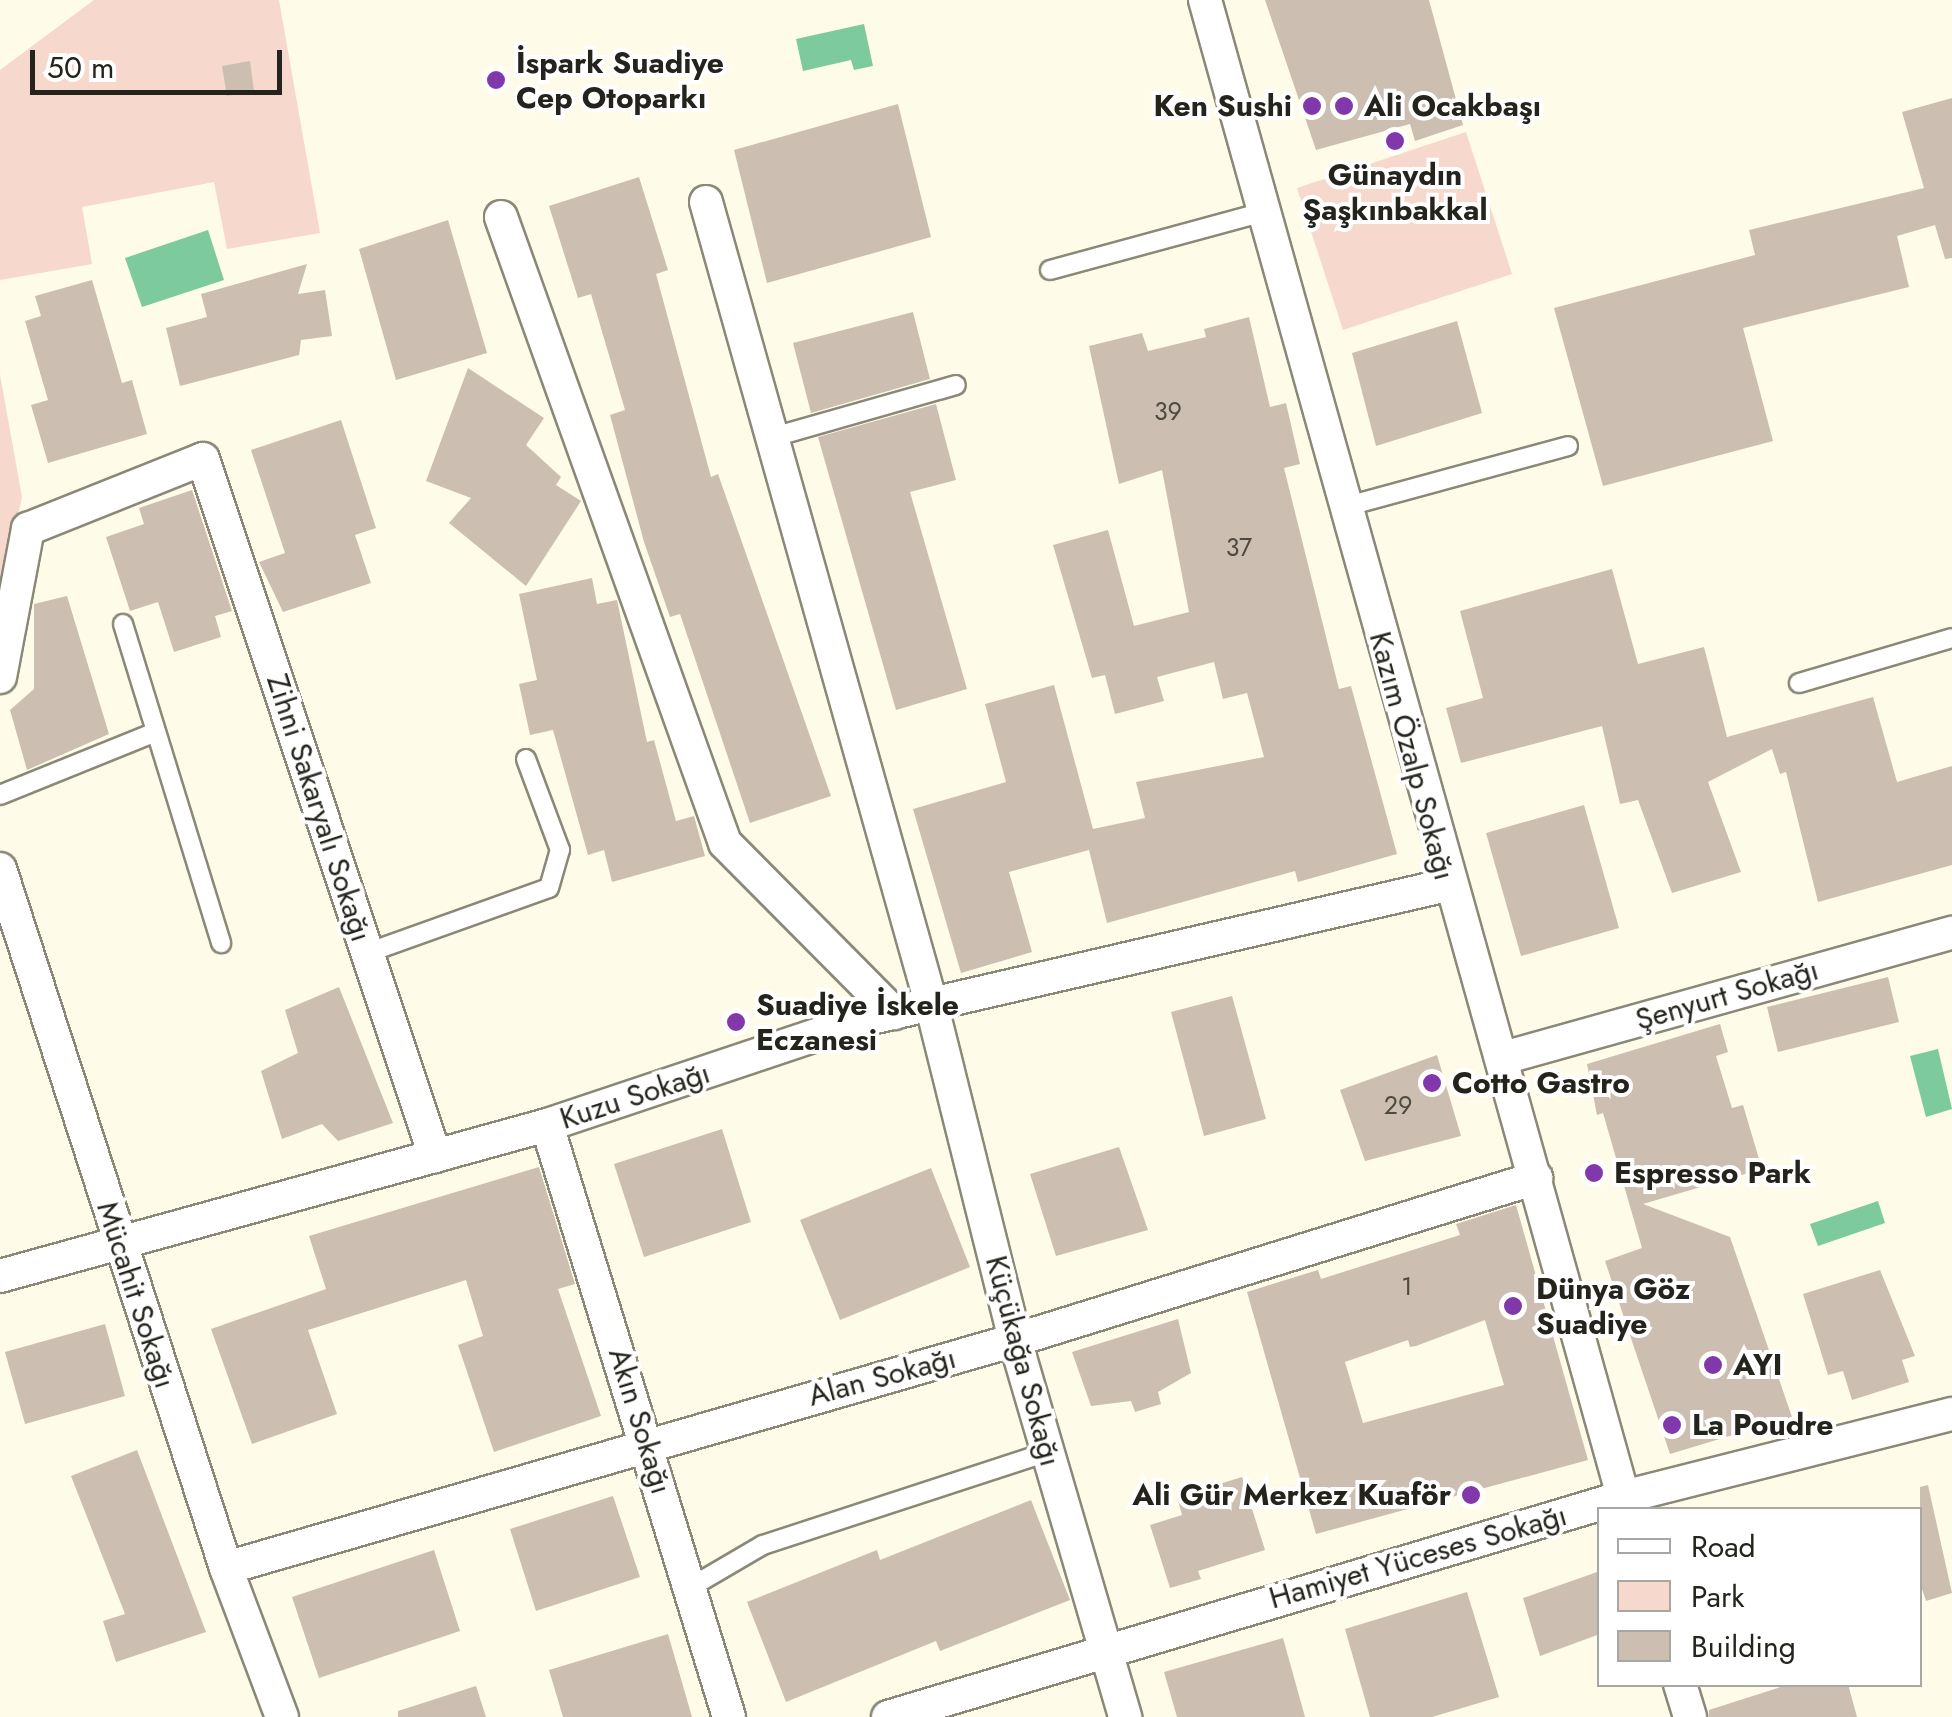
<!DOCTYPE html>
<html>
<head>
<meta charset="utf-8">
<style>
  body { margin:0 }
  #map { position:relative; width:1952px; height:1717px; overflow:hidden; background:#fefbe8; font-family:Jost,sans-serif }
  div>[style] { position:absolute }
  .green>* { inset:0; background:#f6d8cd }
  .water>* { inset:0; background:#7cca9e }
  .building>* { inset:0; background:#ccbfb1 }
  .roads { filter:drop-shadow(2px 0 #8b8877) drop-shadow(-2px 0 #8b8877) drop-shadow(0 2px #8b8877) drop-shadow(0 -2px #8b8877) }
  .service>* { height:18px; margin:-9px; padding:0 9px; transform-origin:9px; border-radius:9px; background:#fff }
  .minor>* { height:32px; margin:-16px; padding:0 16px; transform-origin:16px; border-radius:16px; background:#fff }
  .dots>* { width:28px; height:28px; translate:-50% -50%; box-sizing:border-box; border:5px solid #fff; border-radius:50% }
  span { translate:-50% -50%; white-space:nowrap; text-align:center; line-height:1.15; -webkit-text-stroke:8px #fff; paint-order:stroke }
  .number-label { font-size:25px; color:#4e4a41 }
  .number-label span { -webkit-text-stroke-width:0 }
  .poi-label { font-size:30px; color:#24231c; font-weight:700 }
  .left { translate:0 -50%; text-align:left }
  .right { translate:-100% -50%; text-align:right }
  .street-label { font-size:30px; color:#24231c }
  .legend { position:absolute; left:1597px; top:1507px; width:325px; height:180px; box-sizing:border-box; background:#fff; border:2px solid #a7a7a4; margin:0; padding:12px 18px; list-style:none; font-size:30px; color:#24231c }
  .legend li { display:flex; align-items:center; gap:20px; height:50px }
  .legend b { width:50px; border:2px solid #a7a7a4 }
  .scale { position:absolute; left:30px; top:50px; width:252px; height:45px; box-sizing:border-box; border:5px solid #24231c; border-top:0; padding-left:12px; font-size:30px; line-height:35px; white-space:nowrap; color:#24231c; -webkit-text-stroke:8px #fff; paint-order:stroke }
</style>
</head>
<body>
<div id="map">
  <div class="green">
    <div style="clip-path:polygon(94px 0,279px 0,320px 233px,227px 249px,214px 182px,82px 207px,92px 264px,0 280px,0 70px)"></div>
    <div style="clip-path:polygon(1466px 132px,1512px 274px,1343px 330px,1297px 188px)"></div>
    <div style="clip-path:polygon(0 375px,22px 497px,0 600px)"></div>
  </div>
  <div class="water">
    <div style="clip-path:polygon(864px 24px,873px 66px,854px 70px,851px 60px,803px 71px,796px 39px)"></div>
    <div style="clip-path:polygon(208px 230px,224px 280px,142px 307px,125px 258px)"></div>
    <div style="clip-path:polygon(1938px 1049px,1952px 1109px,1926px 1117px,1910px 1056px)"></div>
    <div style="clip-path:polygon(1878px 1201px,1885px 1223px,1818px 1246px,1810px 1224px)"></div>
  </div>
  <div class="building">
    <div style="clip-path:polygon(1265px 0,1429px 0,1463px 125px,1415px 141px,1410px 124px,1316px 150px)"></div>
    <div style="clip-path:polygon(250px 61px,254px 91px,227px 96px,222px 66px)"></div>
    <div style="clip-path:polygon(1952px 98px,1952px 258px,1945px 259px,1935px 225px,1897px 236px,1909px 287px,1743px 328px,1773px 441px,1603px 486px,1554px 308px,1755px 255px,1749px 230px,1924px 188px,1902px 112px)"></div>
    <div style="clip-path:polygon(898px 104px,931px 237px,767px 283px,734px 150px)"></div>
    <div style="clip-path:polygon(639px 177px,668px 270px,656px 274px,711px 477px,718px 474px,831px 796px,750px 823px,680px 614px,670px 617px,644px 542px,610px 415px,625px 410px,591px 294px,578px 298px,549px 206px)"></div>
    <div style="clip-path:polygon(448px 220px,487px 353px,396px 380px,359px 249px)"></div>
    <div style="clip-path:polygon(307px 264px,298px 294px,325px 290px,332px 336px,301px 340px,299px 355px,180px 386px,166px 328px,207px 317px,201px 294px)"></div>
    <div style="clip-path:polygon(92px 280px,122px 383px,132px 380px,147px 434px,48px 463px,31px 405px,48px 400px,25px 321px,41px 316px,35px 296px)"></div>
    <div style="clip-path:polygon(913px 312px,930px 379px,811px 413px,793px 343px)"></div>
    <div style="clip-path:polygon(1249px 317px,1270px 407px,1286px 403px,1300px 464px,1284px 468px,1339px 689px,1351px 686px,1397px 854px,1298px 882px,1295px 871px,1107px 923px,1089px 850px,1009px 872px,1032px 952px,961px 973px,913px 809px,1006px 782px,985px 704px,1054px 685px,1093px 829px,1145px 818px,1136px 782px,1264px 757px,1247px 693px,1223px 699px,1214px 662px,1157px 677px,1164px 701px,1115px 714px,1105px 675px,1092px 678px,1053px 545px,1108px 530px,1134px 626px,1189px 612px,1162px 470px,1119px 484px,1089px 346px,1142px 333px,1148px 351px,1206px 337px,1204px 329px)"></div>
    <div style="clip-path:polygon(1457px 321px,1482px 413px,1376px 446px,1352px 353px)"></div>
    <div style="clip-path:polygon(468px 368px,544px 418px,526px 445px,561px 477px,556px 485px,581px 501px,526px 586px,449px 523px,471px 498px,426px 481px)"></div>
    <div style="clip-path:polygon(936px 404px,956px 480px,910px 492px,967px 689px,896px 710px,818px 437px)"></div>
    <div style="clip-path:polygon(341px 420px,376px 528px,355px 535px,371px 583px,283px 612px,259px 562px,285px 553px,251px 450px)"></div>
    <div style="clip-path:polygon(192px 490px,232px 611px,215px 616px,221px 637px,174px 652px,158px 602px,130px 611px,106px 537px,144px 524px,139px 508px)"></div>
    <div style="clip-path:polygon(1612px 569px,1638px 664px,1704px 647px,1727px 737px,1873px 697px,1897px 782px,1952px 766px,1952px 865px,1818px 902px,1786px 772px,1780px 774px,1772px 749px,1708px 782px,1741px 872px,1672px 893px,1638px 800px,1620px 804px,1602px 726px,1461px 763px,1446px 708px,1483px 698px,1460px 611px)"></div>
    <div style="clip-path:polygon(592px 578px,597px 604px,617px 600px,647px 742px,654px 740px,676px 821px,694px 816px,705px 856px,612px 882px,604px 850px,588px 855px,553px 730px,530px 735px,519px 684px,537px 680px,519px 594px)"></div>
    <div style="clip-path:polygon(67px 596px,109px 734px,27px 770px,10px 710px,34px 689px,34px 604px)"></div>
    <div style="clip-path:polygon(1584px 805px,1619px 928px,1521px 956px,1486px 833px)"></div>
    <div style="clip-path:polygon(1888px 977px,1899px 1022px,1778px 1052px,1767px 1007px)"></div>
    <div style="clip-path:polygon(339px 987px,393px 1123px,338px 1141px,322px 1124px,282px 1139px,261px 1071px,298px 1053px,285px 1010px)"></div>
    <div style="clip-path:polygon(1232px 996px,1266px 1119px,1204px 1136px,1171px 1012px)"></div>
    <div style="clip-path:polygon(1720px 1024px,1728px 1052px,1716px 1056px,1732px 1108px,1743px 1105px,1762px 1169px,1643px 1204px,1730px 1237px,1792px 1417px,1670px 1454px,1605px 1261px,1642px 1248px,1603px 1113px,1597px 1115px,1587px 1064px)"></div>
    <div style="clip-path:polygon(1437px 1055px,1461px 1136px,1365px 1161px,1340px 1090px)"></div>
    <div style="clip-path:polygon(722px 1129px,751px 1222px,644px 1257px,614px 1164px)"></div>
    <div style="clip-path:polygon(1119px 1147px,1148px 1230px,1056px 1256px,1030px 1174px)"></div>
    <div style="clip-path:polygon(539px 1167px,575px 1284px,558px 1289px,601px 1416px,494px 1452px,458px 1345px,483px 1336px,466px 1280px,308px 1330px,337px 1414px,252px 1444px,211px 1329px,326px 1289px,309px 1236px)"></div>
    <div style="clip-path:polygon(931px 1168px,970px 1267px,840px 1320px,800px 1220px)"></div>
    <div style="clip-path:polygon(evenodd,1516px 1205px,1588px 1460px,1316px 1534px,1247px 1292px,1318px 1270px,1321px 1279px,1460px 1235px,1456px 1224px,1516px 1205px,1485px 1320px,1504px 1385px,1363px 1423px,1345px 1362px,1408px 1340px,1410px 1347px,1416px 1346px,1485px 1320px)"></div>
    <div style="clip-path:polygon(1880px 1270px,1915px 1356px,1902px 1360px,1909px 1382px,1852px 1400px,1843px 1371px,1828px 1375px,1803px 1294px)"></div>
    <div style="clip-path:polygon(1178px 1319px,1191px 1373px,1158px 1392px,1161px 1404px,1135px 1412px,1131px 1401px,1091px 1406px,1072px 1352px)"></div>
    <div style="clip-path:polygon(105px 1324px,125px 1396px,25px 1424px,5px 1352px)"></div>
    <div style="clip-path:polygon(137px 1450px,206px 1632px,116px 1662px,103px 1621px,125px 1614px,71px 1476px)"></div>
    <div style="clip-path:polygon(1242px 1477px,1265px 1550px,1198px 1571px,1201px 1579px,1170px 1588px,1150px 1525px,1182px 1515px,1177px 1497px)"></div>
    <div style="clip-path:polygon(1928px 1485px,1952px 1593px,1926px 1601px,1920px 1583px,1920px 1487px)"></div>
    <div style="clip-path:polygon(613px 1496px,640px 1577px,536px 1611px,510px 1529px)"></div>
    <div style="clip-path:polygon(1031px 1500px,1070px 1600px,940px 1651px,936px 1641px,786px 1702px,747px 1602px,877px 1550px,880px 1560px)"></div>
    <div style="clip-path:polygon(434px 1550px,460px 1631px,319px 1678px,292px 1597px)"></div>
    <div style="clip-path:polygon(1600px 1571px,1600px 1634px,1540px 1656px,1523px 1598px)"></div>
    <div style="clip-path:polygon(1467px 1592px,1499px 1697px,1432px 1717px,1370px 1717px,1345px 1629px)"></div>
    <div style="clip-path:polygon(668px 1634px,692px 1717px,563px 1717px,549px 1670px)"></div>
    <div style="clip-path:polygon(1283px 1638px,1305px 1717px,1177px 1717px,1164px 1672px)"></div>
    <div style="clip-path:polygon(1790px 1684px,1848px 1684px,1857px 1717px,1709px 1717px,1709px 1710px)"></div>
    <div style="clip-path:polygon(476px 1686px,486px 1717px,398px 1717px,398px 1711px)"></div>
  </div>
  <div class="roads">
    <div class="service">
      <div style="left:1050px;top:270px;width:221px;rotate:-15.2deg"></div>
      <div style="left:770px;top:438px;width:193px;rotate:-15.9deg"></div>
      <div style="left:1344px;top:507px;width:232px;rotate:-15.2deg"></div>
      <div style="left:123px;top:624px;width:334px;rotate:72.9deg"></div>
      <div style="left:1799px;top:683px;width:159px;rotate:-16.4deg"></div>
      <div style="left:0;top:795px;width:168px;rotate:-22deg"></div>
      <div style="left:367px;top:953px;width:193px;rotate:-19.7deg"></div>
      <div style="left:549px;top:888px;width:40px;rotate:-74deg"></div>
      <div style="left:560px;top:850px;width:97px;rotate:-110.5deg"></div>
      <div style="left:691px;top:1587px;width:83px;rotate:-30.3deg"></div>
      <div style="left:763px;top:1545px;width:300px;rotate:-18.1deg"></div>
    </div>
    <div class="minor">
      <div style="left:1205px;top:0;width:1568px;rotate:74.39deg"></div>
      <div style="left:706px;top:202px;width:832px;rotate:74.31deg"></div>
      <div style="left:931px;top:1003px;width:347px;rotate:76deg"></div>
      <div style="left:1015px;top:1340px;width:393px;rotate:73.7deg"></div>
      <div style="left:501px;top:217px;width:665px;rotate:70.31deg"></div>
      <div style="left:725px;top:843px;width:240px;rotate:45.2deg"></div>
      <div style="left:0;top:677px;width:151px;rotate:-79.3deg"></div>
      <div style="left:28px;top:529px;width:188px;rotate:-21.8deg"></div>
      <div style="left:203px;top:459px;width:735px;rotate:71.59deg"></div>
      <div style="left:0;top:869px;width:735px;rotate:72.08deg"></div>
      <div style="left:226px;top:1568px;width:159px;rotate:69.4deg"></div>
      <div style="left:1503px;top:1058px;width:466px;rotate:-15.6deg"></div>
      <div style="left:547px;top:1125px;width:619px;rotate:72.91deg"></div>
      <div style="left:0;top:1276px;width:567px;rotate:-15.43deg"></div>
      <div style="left:547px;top:1125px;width:328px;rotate:-18.5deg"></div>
      <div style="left:858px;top:1021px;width:604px;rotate:-13deg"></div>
      <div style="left:226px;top:1568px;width:821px;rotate:-16.12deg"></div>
      <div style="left:1015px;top:1340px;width:546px;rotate:-17.27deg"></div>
      <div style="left:1680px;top:1684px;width:34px;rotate:73deg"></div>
      <div style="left:888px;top:1717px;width:767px;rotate:-16.66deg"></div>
      <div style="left:1623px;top:1497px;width:339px;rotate:-14.2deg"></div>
    </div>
  </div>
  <div class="dots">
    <div style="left:496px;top:80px;background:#8038ab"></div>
    <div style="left:1312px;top:106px;background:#8038ab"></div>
    <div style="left:1344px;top:106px;background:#8038ab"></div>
    <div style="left:1395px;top:141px;background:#8038ab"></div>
    <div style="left:736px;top:1022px;background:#8038ab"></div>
    <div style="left:1432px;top:1083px;background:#8038ab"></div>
    <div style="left:1594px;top:1173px;background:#8038ab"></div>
    <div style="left:1513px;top:1306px;background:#8038ab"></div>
    <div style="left:1713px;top:1365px;background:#8038ab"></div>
    <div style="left:1672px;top:1425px;background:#8038ab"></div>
    <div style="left:1471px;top:1495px;background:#8038ab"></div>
  </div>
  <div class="number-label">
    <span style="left:1168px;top:411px">39</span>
    <span style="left:1239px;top:547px">37</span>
    <span style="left:1398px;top:1105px">29</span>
    <span style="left:1407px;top:1286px">1</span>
  </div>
  <div class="poi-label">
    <span class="left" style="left:516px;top:80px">İspark Suadiye<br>Cep Otoparkı</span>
    <span class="right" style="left:1292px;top:106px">Ken Sushi</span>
    <span class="left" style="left:1364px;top:106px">Ali Ocakbaşı</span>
    <span style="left:1395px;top:192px">Günaydın<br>Şaşkınbakkal</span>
    <span class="left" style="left:756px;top:1022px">Suadiye İskele<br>Eczanesi</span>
    <span class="left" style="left:1452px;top:1083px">Cotto Gastro</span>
    <span class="left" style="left:1614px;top:1173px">Espresso Park</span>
    <span class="left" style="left:1536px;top:1306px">Dünya Göz<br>Suadiye</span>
    <span class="left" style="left:1733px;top:1365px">AYI</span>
    <span class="left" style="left:1692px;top:1425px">La Poudre</span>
    <span class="right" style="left:1451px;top:1495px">Ali Gür Merkez Kuaför</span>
  </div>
  <div class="street-label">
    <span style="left:1412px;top:756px;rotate:75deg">Kazım Özalp Sokağı</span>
    <span style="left:319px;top:808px;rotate:72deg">Zihni Sakaryalı Sokağı</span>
    <span style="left:1727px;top:995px;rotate:-16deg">Şenyurt Sokağı</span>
    <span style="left:635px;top:1096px;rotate:-18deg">Kuzu Sokağı</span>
    <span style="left:136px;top:1295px;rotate:72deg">Mücahit Sokağı</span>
    <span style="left:1023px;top:1361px;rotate:75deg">Küçükağa Sokağı</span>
    <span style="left:882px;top:1377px;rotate:-15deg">Alan Sokağı</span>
    <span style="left:640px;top:1421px;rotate:73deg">Akın Sokağı</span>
    <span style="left:1418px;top:1557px;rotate:-16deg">Hamiyet Yüceses Sokağı</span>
  </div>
  <ul class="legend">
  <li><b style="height:12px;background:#fff"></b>Road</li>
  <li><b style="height:28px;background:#f6d8cd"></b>Park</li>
  <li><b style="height:28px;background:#ccbfb1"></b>Building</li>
  </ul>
  <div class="scale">50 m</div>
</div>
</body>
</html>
